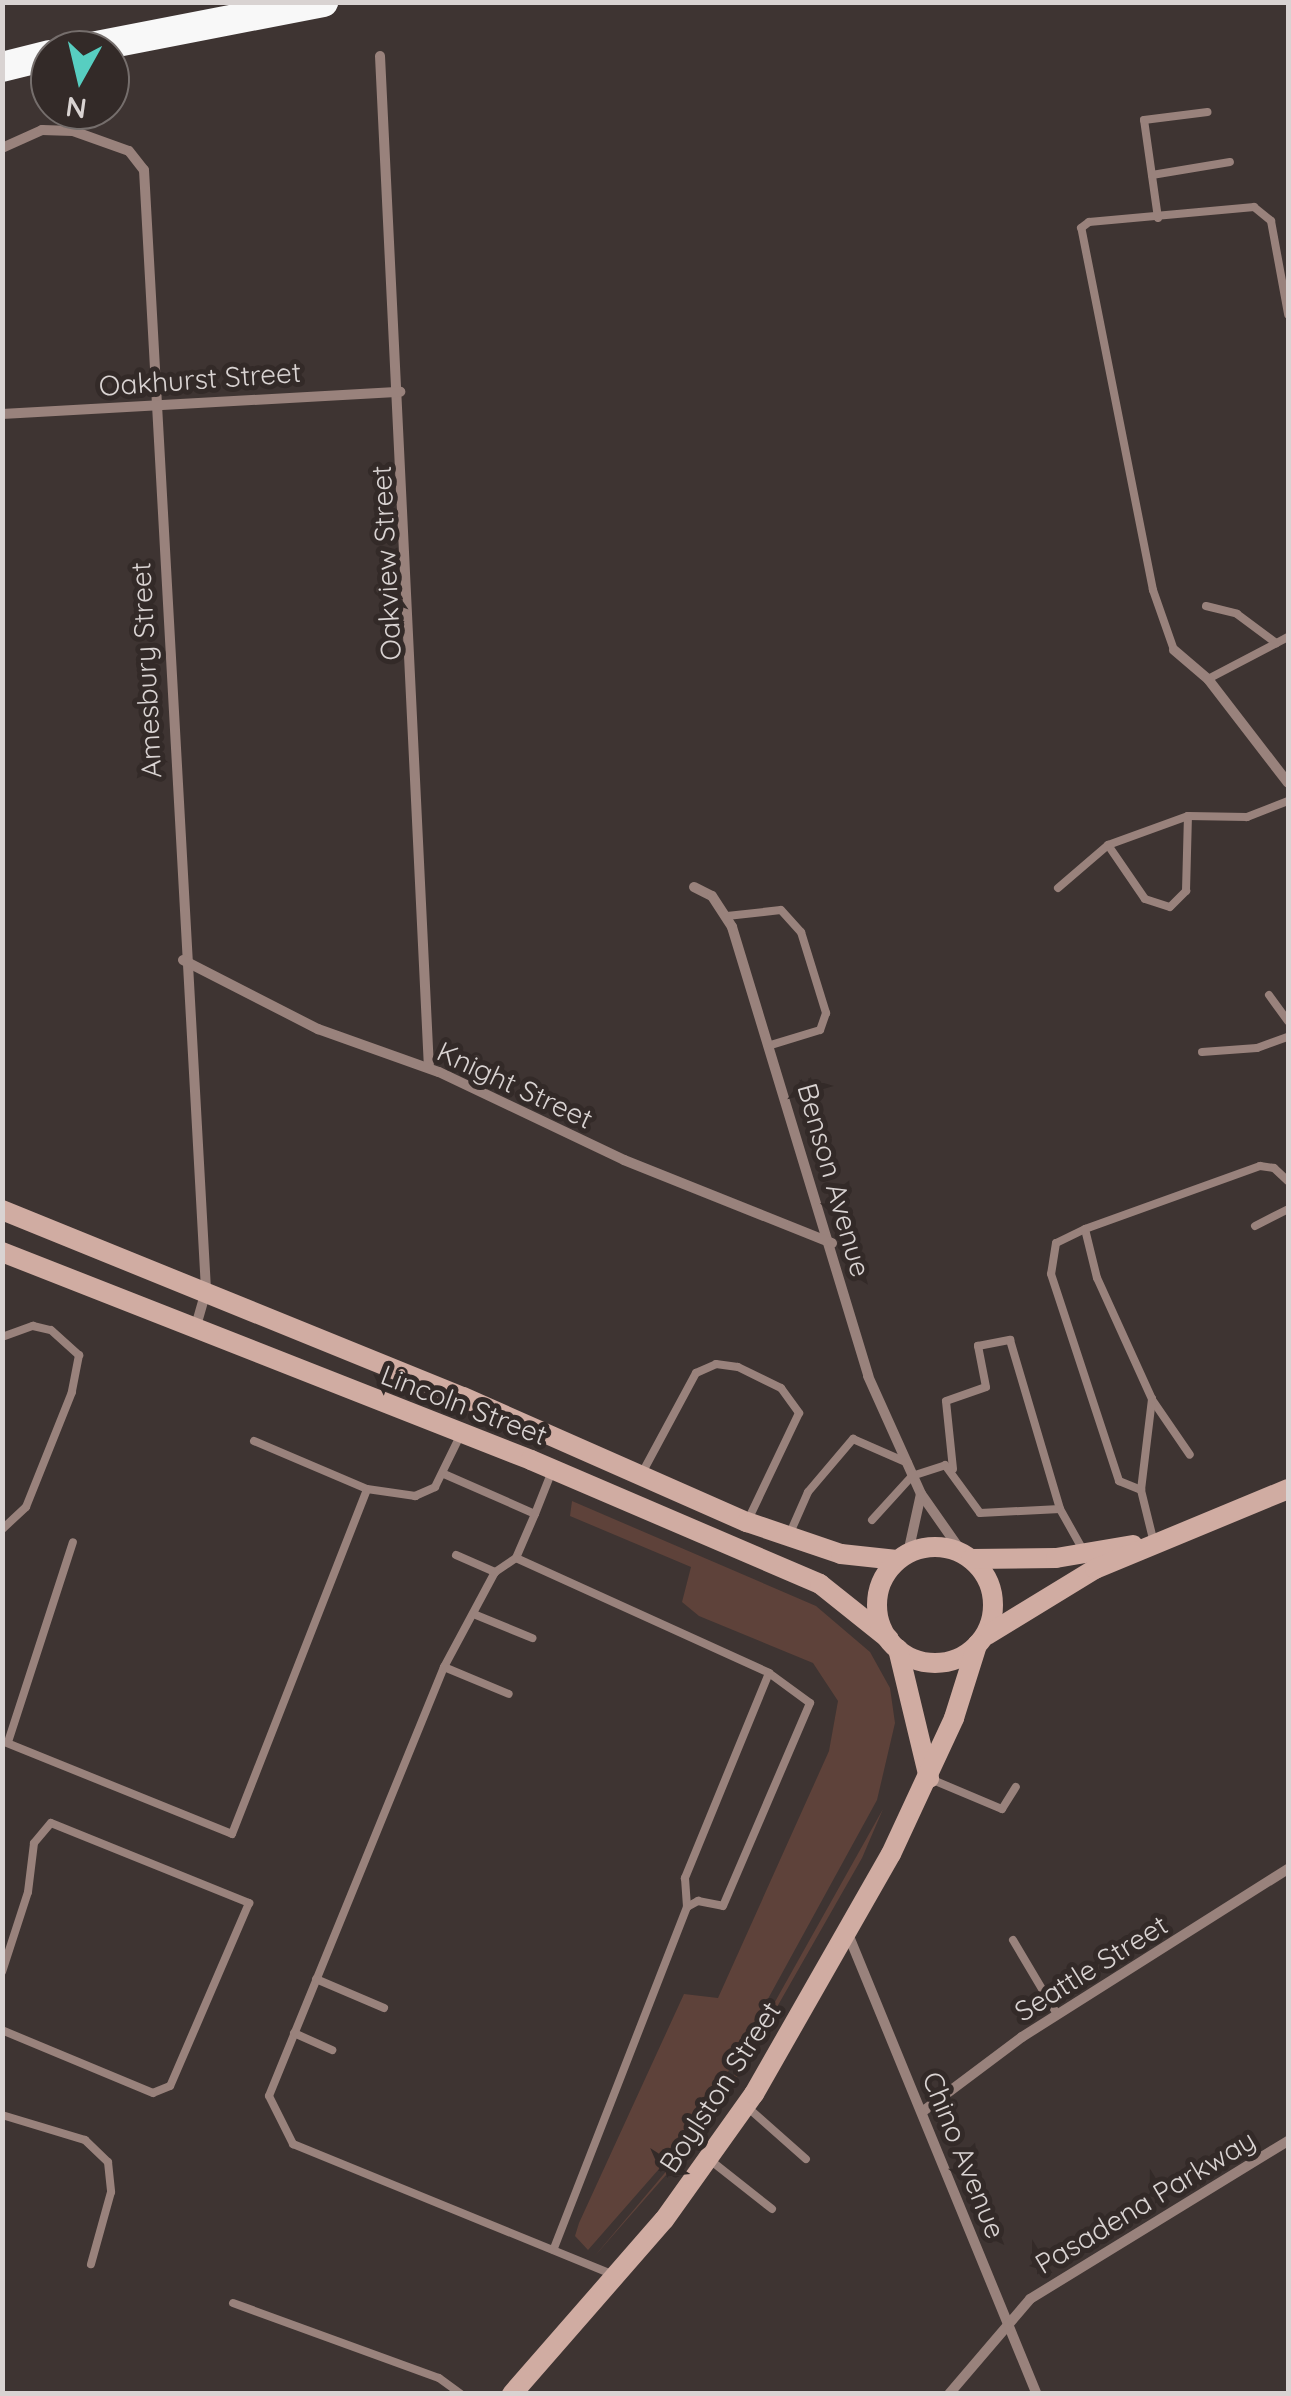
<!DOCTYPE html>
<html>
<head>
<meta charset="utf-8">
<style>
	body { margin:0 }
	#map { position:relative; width:1291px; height:2396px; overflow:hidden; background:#3e3432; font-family:Quicksand,sans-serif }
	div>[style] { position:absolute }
	.green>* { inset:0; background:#5e423a }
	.service>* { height:8px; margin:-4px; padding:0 4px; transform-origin:4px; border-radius:4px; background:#99827c }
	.minor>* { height:10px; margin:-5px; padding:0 5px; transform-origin:5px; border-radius:5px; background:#99827c }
	.secondary>* { height:20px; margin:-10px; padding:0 10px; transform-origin:10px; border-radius:10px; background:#d0aca2 }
	.secondary>.ring { margin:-10px; padding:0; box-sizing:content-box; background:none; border:20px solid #d0aca2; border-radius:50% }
	.motorway>* { height:30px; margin:-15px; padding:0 15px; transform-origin:15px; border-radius:15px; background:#f8f8f8 }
	span { translate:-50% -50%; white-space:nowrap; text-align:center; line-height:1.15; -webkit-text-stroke:10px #332a28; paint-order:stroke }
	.street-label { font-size:28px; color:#d9d3d2 }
	.frame { position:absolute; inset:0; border:5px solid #d9d3d2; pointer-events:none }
	.north { position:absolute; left:30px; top:30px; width:100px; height:100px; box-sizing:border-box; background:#332a28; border:2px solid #756e6c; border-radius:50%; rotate:188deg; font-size:28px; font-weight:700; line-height:40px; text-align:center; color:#d9d3d2 }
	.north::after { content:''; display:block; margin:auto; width:35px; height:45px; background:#57cec1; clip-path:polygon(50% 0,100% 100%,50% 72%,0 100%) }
</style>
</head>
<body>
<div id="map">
	<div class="green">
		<div style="clip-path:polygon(572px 1501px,816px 1606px,870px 1652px,890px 1688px,895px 1723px,877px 1800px,701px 2121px,588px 2250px,575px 2236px,579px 2223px,684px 1994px,718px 1998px,829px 1751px,838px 1701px,813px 1663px,699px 1616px,682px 1602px,691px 1567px,570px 1516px)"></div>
		<div style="clip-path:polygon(883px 1809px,862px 1858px,709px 2126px,593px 2258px,707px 2123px)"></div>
	</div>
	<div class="service">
		<div style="left:1152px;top:175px;width:79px;rotate:-9.5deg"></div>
		<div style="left:1158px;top:218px;width:99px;rotate:-98.1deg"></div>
		<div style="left:1144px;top:120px;width:64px;rotate:-7.2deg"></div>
		<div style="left:1206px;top:606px;width:32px;rotate:14deg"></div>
		<div style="left:1237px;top:614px;width:49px;rotate:36.6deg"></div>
		<div style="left:1174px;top:650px;width:64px;rotate:-109.3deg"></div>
		<div style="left:1153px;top:590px;width:369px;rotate:-101.2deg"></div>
		<div style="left:1081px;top:228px;width:10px;rotate:-37deg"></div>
		<div style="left:1089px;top:222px;width:166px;rotate:-5.2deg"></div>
		<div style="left:1254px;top:207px;width:22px;rotate:39deg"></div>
		<div style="left:1271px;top:221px;width:95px;rotate:79.6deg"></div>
		<div style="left:1208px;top:679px;width:90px;rotate:-27.7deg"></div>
		<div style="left:1108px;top:845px;width:65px;rotate:55.6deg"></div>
		<div style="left:1145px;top:899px;width:26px;rotate:18deg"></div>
		<div style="left:1170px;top:907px;width:23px;rotate:-45deg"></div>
		<div style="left:1186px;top:891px;width:75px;rotate:-88.5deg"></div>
		<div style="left:1188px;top:816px;width:59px;rotate:1deg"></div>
		<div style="left:1247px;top:817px;width:44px;rotate:-21.3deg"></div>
		<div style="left:1058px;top:888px;width:66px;rotate:-40.7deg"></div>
		<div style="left:1108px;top:845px;width:85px;rotate:-19.9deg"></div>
		<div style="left:727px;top:916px;width:54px;rotate:-6.3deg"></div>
		<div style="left:781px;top:910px;width:30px;rotate:48deg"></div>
		<div style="left:801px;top:932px;width:85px;rotate:72.8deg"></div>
		<div style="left:826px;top:1013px;width:18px;rotate:109deg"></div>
		<div style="left:820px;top:1030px;width:51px;rotate:163deg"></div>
		<div style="left:1269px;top:995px;width:32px;rotate:54deg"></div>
		<div style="left:1202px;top:1052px;width:55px;rotate:-4.2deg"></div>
		<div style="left:1257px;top:1048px;width:33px;rotate:-20deg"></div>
		<div style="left:1255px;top:1226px;width:37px;rotate:-27deg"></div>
		<div style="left:1085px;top:1229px;width:32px;rotate:154deg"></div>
		<div style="left:1056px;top:1243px;width:31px;rotate:99deg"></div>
		<div style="left:1051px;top:1274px;width:218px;rotate:71.8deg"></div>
		<div style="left:1119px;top:1481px;width:24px;rotate:22deg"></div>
		<div style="left:2px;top:1337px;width:33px;rotate:-20deg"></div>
		<div style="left:33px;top:1326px;width:18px;rotate:13deg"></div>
		<div style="left:51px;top:1330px;width:38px;rotate:42deg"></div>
		<div style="left:79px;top:1355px;width:38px;rotate:101deg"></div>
		<div style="left:72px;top:1392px;width:124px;rotate:111.8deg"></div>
		<div style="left:26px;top:1507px;width:33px;rotate:137deg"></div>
		<div style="left:1153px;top:1401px;width:65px;rotate:55.6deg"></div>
		<div style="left:254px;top:1441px;width:123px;rotate:23deg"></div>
		<div style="left:953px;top:1469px;width:68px;rotate:-95.9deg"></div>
		<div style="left:946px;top:1401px;width:42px;rotate:-19.3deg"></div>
		<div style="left:986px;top:1387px;width:42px;rotate:-101deg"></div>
		<div style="left:978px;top:1346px;width:33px;rotate:-11deg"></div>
		<div style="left:1010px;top:1340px;width:176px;rotate:73.5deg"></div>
		<div style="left:444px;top:1474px;width:99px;rotate:23.7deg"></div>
		<div style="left:535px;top:1514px;width:46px;rotate:-68.4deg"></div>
		<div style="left:641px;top:1475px;width:116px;rotate:-61.7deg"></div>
		<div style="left:696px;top:1373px;width:22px;rotate:-24deg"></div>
		<div style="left:716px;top:1364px;width:22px;rotate:8deg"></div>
		<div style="left:738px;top:1367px;width:48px;rotate:26deg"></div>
		<div style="left:781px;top:1388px;width:31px;rotate:54deg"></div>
		<div style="left:799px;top:1413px;width:116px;rotate:115.5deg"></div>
		<div style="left:535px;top:1514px;width:48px;rotate:113.4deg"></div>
		<div style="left:516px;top:1558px;width:25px;rotate:146deg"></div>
		<div style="left:495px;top:1572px;width:108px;rotate:118.2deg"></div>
		<div style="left:444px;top:1667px;width:463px;rotate:112.2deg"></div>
		<div style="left:269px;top:2096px;width:54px;rotate:63.4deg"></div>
		<div style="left:293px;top:2144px;width:344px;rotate:22.2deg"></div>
		<div style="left:872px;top:1520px;width:59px;rotate:-47.7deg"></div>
		<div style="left:912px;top:1476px;width:35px;rotate:-18deg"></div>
		<div style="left:945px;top:1465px;width:59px;rotate:53.9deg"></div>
		<div style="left:980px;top:1513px;width:80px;rotate:-2.9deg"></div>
		<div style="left:1060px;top:1509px;width:47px;rotate:60.7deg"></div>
		<div style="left:790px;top:1533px;width:45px;rotate:-66.3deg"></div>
		<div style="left:808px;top:1492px;width:70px;rotate:-49.7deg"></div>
		<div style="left:853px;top:1439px;width:60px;rotate:23.6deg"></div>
		<div style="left:1154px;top:1543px;width:55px;rotate:-103.8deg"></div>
		<div style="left:1141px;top:1490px;width:92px;rotate:-83.1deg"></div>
		<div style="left:1152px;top:1399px;width:133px;rotate:-114.4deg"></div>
		<div style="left:1097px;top:1278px;width:50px;rotate:-103.8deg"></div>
		<div style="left:1085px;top:1229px;width:186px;rotate:-19.8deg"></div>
		<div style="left:1260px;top:1166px;width:14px;rotate:8deg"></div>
		<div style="left:1274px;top:1168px;width:19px;rotate:43deg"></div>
		<div style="left:456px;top:1555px;width:43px;rotate:23.6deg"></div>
		<div style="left:516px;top:1558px;width:278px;rotate:24.4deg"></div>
		<div style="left:769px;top:1673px;width:222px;rotate:112.3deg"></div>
		<div style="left:685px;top:1878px;width:29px;rotate:86deg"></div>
		<div style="left:687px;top:1907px;width:368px;rotate:111.3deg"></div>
		<div style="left:476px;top:1615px;width:61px;rotate:22.3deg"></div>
		<div style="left:444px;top:1667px;width:70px;rotate:22.6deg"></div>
		<div style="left:2px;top:1741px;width:248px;rotate:22deg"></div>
		<div style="left:232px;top:1834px;width:370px;rotate:-68.6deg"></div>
		<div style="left:367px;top:1489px;width:49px;rotate:8.3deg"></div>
		<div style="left:415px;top:1496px;width:22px;rotate:-24deg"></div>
		<div style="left:435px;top:1487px;width:57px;rotate:-63.9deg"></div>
		<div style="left:8px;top:1742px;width:210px;rotate:-72deg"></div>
		<div style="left:933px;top:1780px;width:75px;rotate:22.8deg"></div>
		<div style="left:1002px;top:1809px;width:26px;rotate:-58deg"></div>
		<div style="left:687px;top:1907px;width:13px;rotate:-29deg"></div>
		<div style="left:698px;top:1901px;width:25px;rotate:11deg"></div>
		<div style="left:723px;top:1906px;width:221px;rotate:-66.8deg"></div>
		<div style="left:810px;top:1703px;width:51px;rotate:-143.8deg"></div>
		<div style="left:1013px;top:1940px;width:86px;rotate:59.3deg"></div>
		<div style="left:2px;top:1972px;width:84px;rotate:-72deg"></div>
		<div style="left:28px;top:1892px;width:49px;rotate:-83deg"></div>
		<div style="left:34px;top:1843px;width:26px;rotate:-50deg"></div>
		<div style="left:51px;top:1823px;width:214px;rotate:22deg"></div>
		<div style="left:249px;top:1903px;width:199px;rotate:113.3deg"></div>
		<div style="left:170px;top:2086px;width:18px;rotate:158deg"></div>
		<div style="left:153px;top:2093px;width:164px;rotate:-157.4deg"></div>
		<div style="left:316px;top:1979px;width:74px;rotate:23.1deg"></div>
		<div style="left:294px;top:2033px;width:42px;rotate:24.1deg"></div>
		<div style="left:746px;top:2106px;width:80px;rotate:41.5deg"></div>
		<div style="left:2px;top:2115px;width:87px;rotate:16.8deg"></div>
		<div style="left:85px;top:2140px;width:32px;rotate:44deg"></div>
		<div style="left:108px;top:2162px;width:30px;rotate:84deg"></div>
		<div style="left:111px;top:2192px;width:75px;rotate:105.5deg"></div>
		<div style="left:710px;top:2160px;width:79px;rotate:38.3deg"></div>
		<div style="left:233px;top:2303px;width:219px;rotate:20deg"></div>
		<div style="left:439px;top:2378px;width:27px;rotate:36deg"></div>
	</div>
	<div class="minor">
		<div style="left:380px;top:56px;width:1013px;rotate:87.23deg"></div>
		<div style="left:2px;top:148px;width:44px;rotate:-24.2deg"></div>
		<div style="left:42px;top:130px;width:31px;rotate:2deg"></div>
		<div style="left:73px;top:131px;width:59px;rotate:19.7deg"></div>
		<div style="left:129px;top:151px;width:24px;rotate:52deg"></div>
		<div style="left:144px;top:170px;width:1123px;rotate:86.83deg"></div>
		<div style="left:206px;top:1291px;width:36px;rotate:106deg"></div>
		<div style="left:2px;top:414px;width:399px;rotate:-3.2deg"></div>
		<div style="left:1174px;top:650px;width:45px;rotate:40.5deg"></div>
		<div style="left:1208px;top:679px;width:131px;rotate:52.4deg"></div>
		<div style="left:694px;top:887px;width:20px;rotate:27deg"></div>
		<div style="left:712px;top:896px;width:37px;rotate:57deg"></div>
		<div style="left:732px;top:927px;width:469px;rotate:73.1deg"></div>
		<div style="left:868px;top:1376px;width:129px;rotate:65.8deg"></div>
		<div style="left:183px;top:960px;width:152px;rotate:27.1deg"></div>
		<div style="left:318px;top:1029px;width:128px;rotate:19.6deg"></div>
		<div style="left:439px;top:1072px;width:205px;rotate:25.4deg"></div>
		<div style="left:624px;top:1160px;width:224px;rotate:21.8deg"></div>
		<div style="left:908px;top:1553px;width:60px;rotate:-77.6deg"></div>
		<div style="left:921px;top:1494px;width:70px;rotate:54.9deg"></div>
		<div style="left:848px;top:1934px;width:497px;rotate:67.7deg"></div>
		<div style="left:922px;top:2112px;width:125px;rotate:-36.9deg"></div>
		<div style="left:1022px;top:2037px;width:315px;rotate:-32.3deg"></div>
		<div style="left:949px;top:2394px;width:125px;rotate:-49.5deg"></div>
		<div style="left:1030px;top:2299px;width:303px;rotate:-31.5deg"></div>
	</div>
	<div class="secondary">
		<div style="left:2px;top:1210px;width:497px;rotate:22.1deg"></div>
		<div style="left:463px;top:1397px;width:310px;rotate:23.8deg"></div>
		<div style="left:747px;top:1522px;width:99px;rotate:18.8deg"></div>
		<div style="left:841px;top:1554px;width:56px;rotate:6.1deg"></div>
		<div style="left:2px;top:1252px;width:568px;rotate:21.46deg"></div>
		<div style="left:531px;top:1460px;width:314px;rotate:23.2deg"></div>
		<div style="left:820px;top:1584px;width:88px;rotate:38.6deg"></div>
		<div class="ring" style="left:877px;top:1547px;width:96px;height:96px"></div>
		<div style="left:971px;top:1559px;width:85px;rotate:-0.7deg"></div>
		<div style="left:1056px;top:1558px;width:78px;rotate:-9.6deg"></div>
		<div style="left:987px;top:1635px;width:127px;rotate:-31.4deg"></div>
		<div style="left:1095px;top:1569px;width:209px;rotate:-22.5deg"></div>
		<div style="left:898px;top:1649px;width:133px;rotate:76.5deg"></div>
		<div style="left:512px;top:2394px;width:231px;rotate:-48.9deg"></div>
		<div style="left:664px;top:2220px;width:155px;rotate:-54.5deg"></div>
		<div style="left:754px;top:2094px;width:276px;rotate:-60.3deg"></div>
		<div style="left:891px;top:1854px;width:150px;rotate:-65.1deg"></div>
		<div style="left:954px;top:1718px;width:77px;rotate:-72.5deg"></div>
	</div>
	<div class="motorway">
		<div style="left:76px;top:50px;width:252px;rotate:-11deg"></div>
		<div style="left:2px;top:67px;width:49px;rotate:-14deg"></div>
	</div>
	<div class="street-label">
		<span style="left:200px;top:379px;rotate:-4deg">Oakhurst Street</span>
		<span style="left:386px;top:563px;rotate:-93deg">Oakview Street</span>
		<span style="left:146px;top:670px;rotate:-93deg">Amesbury Street</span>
		<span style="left:515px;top:1085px;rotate:25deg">Knight Street</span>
		<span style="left:834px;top:1180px;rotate:74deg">Benson Avenue</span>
		<span style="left:464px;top:1405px;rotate:21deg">Lincoln Street</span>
		<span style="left:1091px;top:1968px;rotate:-32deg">Seattle Street</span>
		<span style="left:720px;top:2087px;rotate:-57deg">Boylston Street</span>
		<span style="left:964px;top:2155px;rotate:68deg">Chino Avenue</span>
		<span style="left:1145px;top:2202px;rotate:-31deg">Pasadena Parkway</span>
	</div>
	<div class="frame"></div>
	<div class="north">N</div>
</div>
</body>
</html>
